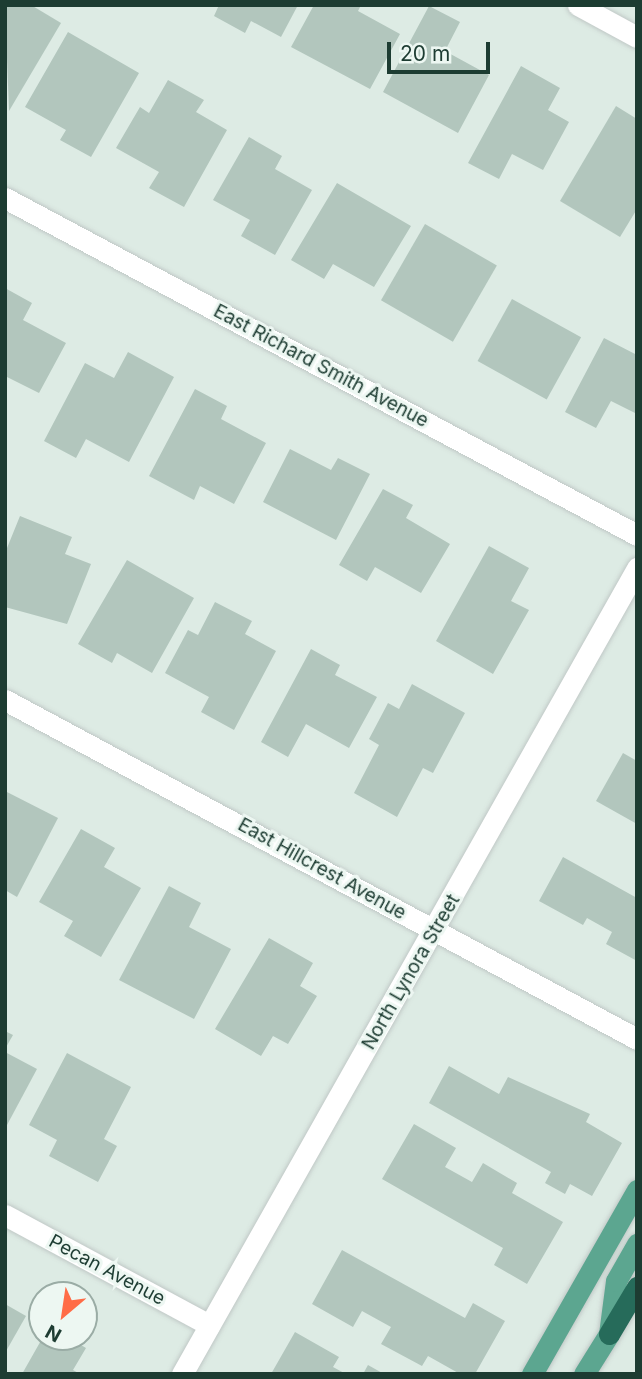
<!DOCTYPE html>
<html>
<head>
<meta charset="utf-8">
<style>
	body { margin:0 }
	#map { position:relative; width:642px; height:1379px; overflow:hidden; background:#ddebe4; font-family:Inter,sans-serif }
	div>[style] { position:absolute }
	.building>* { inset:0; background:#b2c6bd; transform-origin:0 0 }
	.roads { filter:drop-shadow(0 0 2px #c0c8c6) drop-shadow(0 0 2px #c0c8c6) }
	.minor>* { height:21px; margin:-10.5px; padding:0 10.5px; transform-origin:10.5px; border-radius:10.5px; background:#fff }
	.major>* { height:21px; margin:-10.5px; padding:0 10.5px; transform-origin:10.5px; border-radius:10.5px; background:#5ca690 }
	.highway>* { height:21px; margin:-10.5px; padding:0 10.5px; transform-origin:10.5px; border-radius:10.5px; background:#266b5a }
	span { translate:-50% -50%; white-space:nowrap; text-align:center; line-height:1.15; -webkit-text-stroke:6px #edf7f2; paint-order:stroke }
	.street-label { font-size:19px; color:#1d3c32 }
	.frame { position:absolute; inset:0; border:7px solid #1d3c32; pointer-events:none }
	.north { position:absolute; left:28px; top:1281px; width:70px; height:70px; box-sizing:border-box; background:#edf7f2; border:2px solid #9aaca5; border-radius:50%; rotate:209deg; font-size:19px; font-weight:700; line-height:28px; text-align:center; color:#1d3c32 }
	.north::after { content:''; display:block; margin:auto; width:24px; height:32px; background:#ff6c47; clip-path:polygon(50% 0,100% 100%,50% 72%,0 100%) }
	.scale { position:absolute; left:387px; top:42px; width:103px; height:32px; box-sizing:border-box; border:4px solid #1d3c32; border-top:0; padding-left:9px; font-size:21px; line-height:24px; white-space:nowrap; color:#1d3c32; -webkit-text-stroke:5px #edf7f2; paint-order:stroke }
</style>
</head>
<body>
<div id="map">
	<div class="building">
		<div style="clip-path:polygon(5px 5px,31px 5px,61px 23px,9px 111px)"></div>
		<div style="clip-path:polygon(219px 5px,298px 5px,281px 37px,251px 21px,245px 33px,214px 16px)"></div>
		<div style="clip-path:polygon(314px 5px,361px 5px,358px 11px,400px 34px,370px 89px,291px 47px)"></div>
		<div style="clip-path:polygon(429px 6px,460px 22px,445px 51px,489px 75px,458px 133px,383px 92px)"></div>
		<div style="clip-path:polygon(68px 32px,139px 73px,91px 157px,60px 140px,66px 130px,25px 107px)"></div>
		<div style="clip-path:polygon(521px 66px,560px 88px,548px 110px,569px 122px,543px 170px,512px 154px,499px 179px,468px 163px)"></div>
		<div style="clip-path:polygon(168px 80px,204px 100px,196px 112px,227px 130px,184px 207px,149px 188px,159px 172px,116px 148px,140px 107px,149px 113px)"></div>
		<div style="clip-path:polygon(616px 106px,637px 119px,637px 209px,620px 237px,560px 201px)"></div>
		<div style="clip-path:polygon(249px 137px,282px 156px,275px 169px,312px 190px,275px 255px,241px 236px,250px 220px,213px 200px)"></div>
		<div style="clip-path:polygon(337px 183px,411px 226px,374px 287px,333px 264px,324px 279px,291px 260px)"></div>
		<div style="left:425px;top:224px;width:83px;height:88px;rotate:30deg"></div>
		<div style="clip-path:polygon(5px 288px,32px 303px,23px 320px,66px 343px,39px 393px,5px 376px)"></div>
		<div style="left:512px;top:299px;width:79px;height:71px;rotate:29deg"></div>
		<div style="clip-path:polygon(604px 338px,637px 355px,637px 414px,611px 401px,596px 428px,565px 412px)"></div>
		<div style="clip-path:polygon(128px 352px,174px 377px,129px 462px,86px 439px,76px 458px,44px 441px,85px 363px,114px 378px)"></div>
		<div style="clip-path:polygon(195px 389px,227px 406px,221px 419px,266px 443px,234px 504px,200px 486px,194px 500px,149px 476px)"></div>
		<div style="clip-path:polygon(290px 449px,331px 470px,338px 458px,370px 474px,336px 540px,263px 502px)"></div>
		<div style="clip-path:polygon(383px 489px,413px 505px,406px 518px,450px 544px,421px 593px,375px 567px,367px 581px,339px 565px)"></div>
		<div style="clip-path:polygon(20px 516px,72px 537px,65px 554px,91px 564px,67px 624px,5px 607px,5px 553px)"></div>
		<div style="clip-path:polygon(489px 546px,529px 568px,511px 601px,529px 610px,493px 674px,436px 641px)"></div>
		<div style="clip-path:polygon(127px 560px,194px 598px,152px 673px,117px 653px,112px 663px,78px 644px)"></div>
		<div style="clip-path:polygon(215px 602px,252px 621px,245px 634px,276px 651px,234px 730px,201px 712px,209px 697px,165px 673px,188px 630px,198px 635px)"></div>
		<div style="clip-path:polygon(311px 649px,340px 665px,335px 675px,377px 697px,349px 748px,306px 724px,288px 757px,261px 742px)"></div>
		<div style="clip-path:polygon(412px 684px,465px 713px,433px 773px,423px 768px,397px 817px,354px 793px,379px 745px,369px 739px,388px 703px,399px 709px)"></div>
		<div style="clip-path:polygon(623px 753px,637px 761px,637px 824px,596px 801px)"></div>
		<div style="clip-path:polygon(5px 791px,58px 818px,17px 897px,5px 890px)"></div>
		<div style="clip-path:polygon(81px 829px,115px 848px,104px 867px,141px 888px,101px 957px,64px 936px,73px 921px,39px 902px)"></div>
		<div style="clip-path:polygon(563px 857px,637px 898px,637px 961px,606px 944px,612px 932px,587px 918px,583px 925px,539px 901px)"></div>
		<div style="clip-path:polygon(169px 886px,201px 903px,189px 927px,231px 949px,194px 1019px,119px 980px)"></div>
		<div style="clip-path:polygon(269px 938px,313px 963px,300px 986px,317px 996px,288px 1044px,273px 1036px,261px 1056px,215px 1029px)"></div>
		<div style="clip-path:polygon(5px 1031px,13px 1035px,5px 1049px)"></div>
		<div style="clip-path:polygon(5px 1052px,37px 1069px,7px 1125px,5px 1124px)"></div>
		<div style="clip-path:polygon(67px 1053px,131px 1087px,104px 1139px,117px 1146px,98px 1182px,49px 1156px,57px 1140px,29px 1125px)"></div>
		<div style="clip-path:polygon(449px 1066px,499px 1094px,508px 1077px,590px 1114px,586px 1122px,622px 1143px,592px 1196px,570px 1184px,565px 1194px,545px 1183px,551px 1172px,429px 1103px)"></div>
		<div style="clip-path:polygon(414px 1124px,456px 1148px,445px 1167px,472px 1182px,483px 1163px,517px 1183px,512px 1193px,563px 1222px,527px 1284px,494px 1265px,503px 1248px,382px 1179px)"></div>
		<div style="clip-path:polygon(342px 1250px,465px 1318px,473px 1303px,505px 1321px,475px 1374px,460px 1374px,428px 1356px,422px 1366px,381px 1344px,391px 1327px,362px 1311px,353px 1327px,312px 1304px)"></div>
		<div style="clip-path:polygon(5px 1304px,26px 1316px,5px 1353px)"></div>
		<div style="clip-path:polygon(295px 1332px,339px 1357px,333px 1367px,346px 1374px,271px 1374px)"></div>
		<div style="clip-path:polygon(43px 1337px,67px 1337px,86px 1348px,73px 1370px,80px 1374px,22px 1374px)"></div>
		<div style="clip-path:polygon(368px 1365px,384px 1374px,363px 1374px)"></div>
	</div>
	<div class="roads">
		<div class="minor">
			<div style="left:578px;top:5px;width:67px;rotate:28.5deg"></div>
			<div style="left:5px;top:198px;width:716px;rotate:28.07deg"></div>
			<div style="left:5px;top:700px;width:717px;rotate:28.21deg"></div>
			<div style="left:5px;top:1215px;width:232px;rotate:28.3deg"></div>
			<div style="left:182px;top:1374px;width:926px;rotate:-60.55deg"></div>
		</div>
		<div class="major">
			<div style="left:532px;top:1374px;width:212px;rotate:-60.3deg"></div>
			<div style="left:584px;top:1374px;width:47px;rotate:-58deg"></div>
			<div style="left:609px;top:1334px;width:53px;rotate:-82.5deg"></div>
			<div style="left:616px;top:1281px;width:43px;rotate:-60.4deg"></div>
		</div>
		<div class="highway">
			<div style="left:609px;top:1334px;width:55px;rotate:-59.2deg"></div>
		</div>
	</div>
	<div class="street-label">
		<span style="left:321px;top:366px;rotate:28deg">East Richard Smith Avenue</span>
		<span style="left:322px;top:869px;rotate:29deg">East Hillcrest Avenue</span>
		<span style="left:411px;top:972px;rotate:-60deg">North Lynora Street</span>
		<span style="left:107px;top:1270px;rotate:28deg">Pecan Avenue</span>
	</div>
	<div class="frame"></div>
	<div class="north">N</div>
	<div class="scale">20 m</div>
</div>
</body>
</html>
